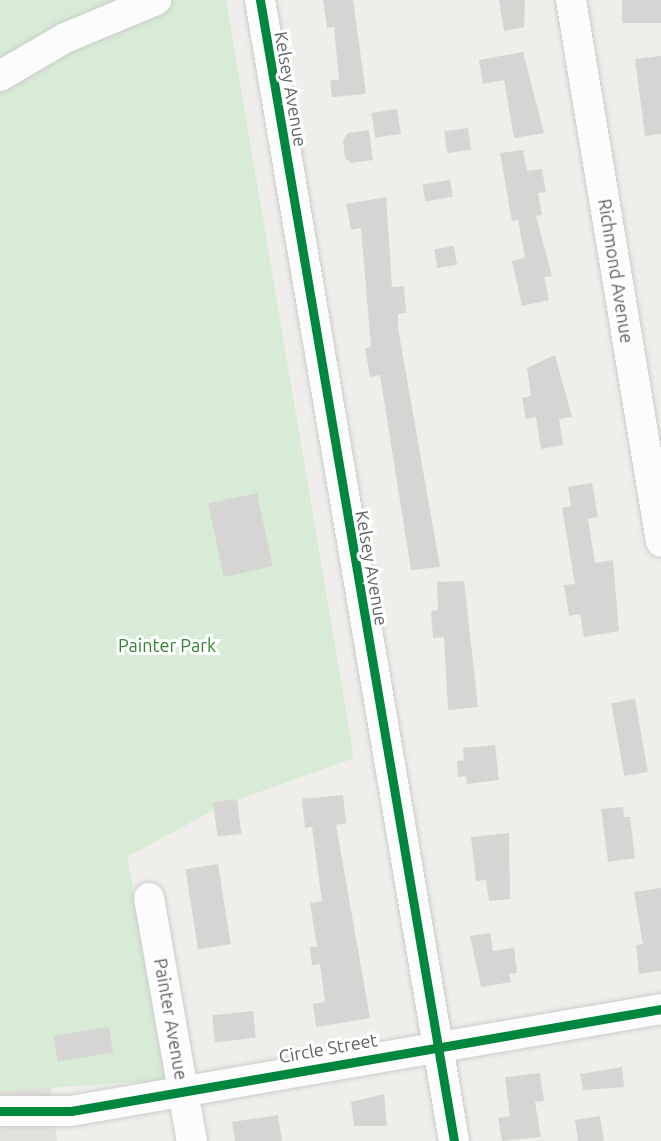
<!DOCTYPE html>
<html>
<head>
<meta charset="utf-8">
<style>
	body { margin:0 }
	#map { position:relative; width:661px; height:1141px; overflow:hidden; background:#efeeea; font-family:Ubuntu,sans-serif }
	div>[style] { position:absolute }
	.education>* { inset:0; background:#e2e0da }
	.green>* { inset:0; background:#d8ebd6 }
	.building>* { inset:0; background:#d6d5d3; transform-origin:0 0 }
	.roads { filter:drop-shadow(0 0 2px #cbcccc) drop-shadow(0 0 2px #cbcccc) }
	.minor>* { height:30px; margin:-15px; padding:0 15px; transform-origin:15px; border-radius:15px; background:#fdfcfc }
	.cycleway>* { height:9px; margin:-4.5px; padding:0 4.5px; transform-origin:4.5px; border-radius:4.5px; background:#00873e }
	span { translate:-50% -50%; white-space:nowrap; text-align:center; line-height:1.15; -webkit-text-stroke:6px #fff; paint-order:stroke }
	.street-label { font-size:18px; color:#5f6368 }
	.park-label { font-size:18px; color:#348238 }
</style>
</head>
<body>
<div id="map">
	<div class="education">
		<div style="clip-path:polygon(42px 1017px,57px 1141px,0 1141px,0 1025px)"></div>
	</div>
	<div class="green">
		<div style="clip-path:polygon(0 0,226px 0,354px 758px,221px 806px,127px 857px,169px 1080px,0 1091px)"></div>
	</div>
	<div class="building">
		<div style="clip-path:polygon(323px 0,353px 0,366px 94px,332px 97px,330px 80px,339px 80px,334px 27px,327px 28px)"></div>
		<div style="clip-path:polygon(499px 0,525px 0,524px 27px,504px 31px)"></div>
		<div style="left:622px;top:0;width:39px;height:23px"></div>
		<div style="clip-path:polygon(523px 52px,544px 133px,514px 138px,504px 80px,483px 84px,479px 60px)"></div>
		<div style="clip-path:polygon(661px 56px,661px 134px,645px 136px,635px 59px)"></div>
		<div style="left:397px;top:109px;width:25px;height:26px;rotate:81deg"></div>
		<div style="left:468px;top:128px;width:22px;height:24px;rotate:82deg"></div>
		<div style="clip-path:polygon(369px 130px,373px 160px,351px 163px,345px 158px,343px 140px,348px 133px)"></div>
		<div style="clip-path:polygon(523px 150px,527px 171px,542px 169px,546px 192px,538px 193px,542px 215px,536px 216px,552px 276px,544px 277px,549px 300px,522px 306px,512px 261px,525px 258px,518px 220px,512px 221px,500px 153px)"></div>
		<div style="left:450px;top:180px;width:17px;height:28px;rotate:80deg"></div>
		<div style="clip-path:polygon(386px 197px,392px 287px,404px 286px,406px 313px,398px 314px,398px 328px,440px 567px,411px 570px,380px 375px,370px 377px,365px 348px,371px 347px,361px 228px,351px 230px,346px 204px)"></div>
		<div style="left:454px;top:246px;width:19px;height:20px;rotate:81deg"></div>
		<div style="clip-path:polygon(555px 355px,572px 417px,559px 419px,563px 445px,541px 449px,536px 417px,526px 419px,522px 398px,531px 396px,527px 368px)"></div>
		<div style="clip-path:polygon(592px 483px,598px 517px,588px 519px,595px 563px,613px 560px,619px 631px,584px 637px,580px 614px,569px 616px,564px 585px,575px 584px,562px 508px,571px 506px,568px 487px)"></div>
		<div style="left:257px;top:493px;width:75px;height:50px;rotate:78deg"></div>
		<div style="clip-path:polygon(464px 581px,478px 707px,448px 710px,444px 637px,433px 638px,431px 611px,438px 610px,437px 582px)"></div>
		<div style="left:635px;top:699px;width:74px;height:24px;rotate:80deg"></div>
		<div style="clip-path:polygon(495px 745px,499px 780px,467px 784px,466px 776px,458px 777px,457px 761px,464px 760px,463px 748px)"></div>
		<div style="clip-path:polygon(343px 795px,346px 823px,336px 825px,370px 1018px,316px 1027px,313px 1004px,325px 1002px,320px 964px,312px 965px,310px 947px,317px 947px,310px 903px,322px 901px,312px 827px,305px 828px,302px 799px)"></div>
		<div style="left:237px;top:799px;width:35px;height:24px;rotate:83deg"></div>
		<div style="clip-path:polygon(623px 807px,624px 817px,630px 817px,635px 858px,608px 862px,601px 809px)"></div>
		<div style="clip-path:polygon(509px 833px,510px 899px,489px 901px,486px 880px,476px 881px,471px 837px)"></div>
		<div style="left:218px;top:864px;width:81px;height:33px;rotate:81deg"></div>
		<div style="clip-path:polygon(661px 888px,661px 971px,639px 974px,636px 945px,643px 944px,634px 892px)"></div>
		<div style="clip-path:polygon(490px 933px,493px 951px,514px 948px,517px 973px,509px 974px,511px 982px,481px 987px,470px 936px)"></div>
		<div style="left:253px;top:1011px;width:27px;height:41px;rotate:84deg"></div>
		<div style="left:109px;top:1027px;width:26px;height:56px;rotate:81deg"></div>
		<div style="clip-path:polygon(622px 1067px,624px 1087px,583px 1090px,580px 1074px)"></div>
		<div style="clip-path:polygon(540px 1073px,544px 1101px,535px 1102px,541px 1137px,502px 1141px,498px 1118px,510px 1116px,505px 1077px)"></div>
		<div style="clip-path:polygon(384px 1094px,387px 1126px,354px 1126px,351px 1102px)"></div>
		<div style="clip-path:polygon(278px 1115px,282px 1141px,235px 1141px,232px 1122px)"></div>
		<div style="clip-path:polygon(600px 1116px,604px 1141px,578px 1141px,575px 1120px)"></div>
	</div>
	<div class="roads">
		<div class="minor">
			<div style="left:260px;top:0;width:1157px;rotate:80.35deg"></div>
			<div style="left:571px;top:0;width:549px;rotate:80.57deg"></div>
			<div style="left:0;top:76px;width:75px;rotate:-30.3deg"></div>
			<div style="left:65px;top:38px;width:99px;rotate:-22.7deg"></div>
			<div style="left:149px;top:898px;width:247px;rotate:80deg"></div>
			<div style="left:0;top:1111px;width:71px"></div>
			<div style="left:71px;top:1111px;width:599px;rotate:-9.81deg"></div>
		</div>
	</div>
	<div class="cycleway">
		<div style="left:260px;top:0;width:1157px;rotate:80.35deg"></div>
		<div style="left:0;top:1111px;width:71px"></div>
		<div style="left:71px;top:1111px;width:599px;rotate:-9.81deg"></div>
	</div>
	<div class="street-label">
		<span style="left:291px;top:89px;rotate:80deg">Kelsey Avenue</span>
		<span style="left:616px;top:271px;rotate:81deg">Richmond Avenue</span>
		<span style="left:372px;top:568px;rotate:80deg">Kelsey Avenue</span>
		<span style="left:171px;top:1019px;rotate:80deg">Painter Avenue</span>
		<span style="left:328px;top:1048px;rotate:-10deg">Circle Street</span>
	</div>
	<div class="park-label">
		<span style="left:167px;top:645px">Painter Park</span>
	</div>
</div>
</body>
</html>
